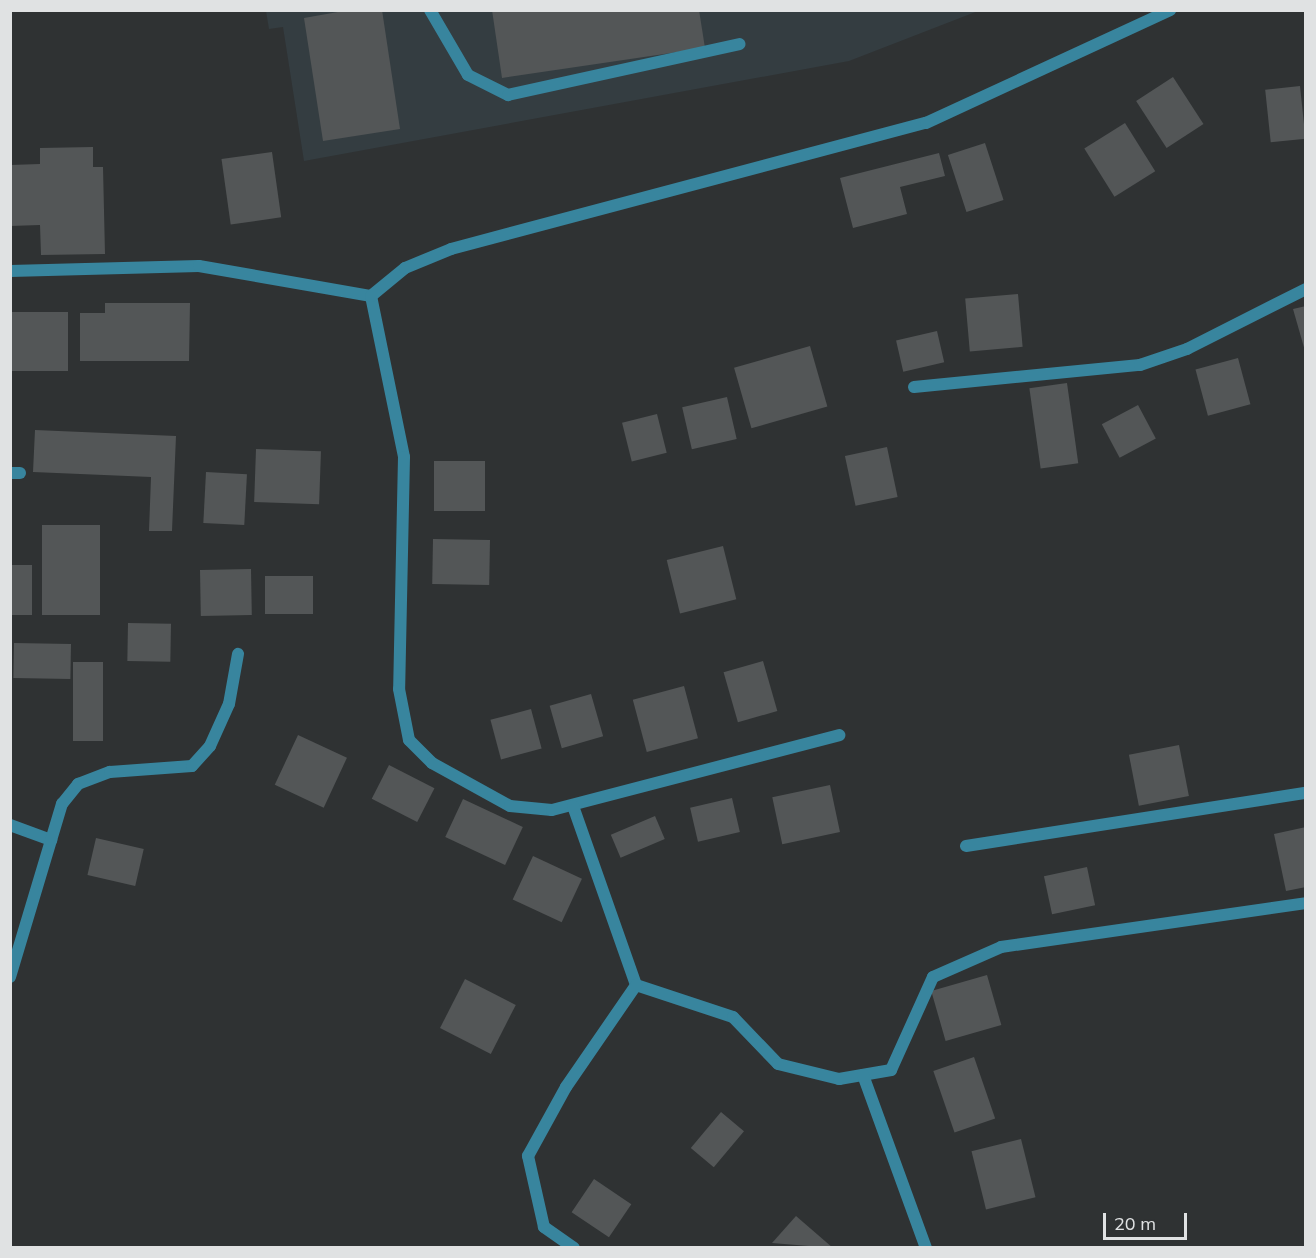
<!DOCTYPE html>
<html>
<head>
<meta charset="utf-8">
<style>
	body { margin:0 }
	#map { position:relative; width:1316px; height:1258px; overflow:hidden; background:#2f3233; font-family:Mulish,sans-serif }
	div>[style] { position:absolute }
	.built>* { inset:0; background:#343d41 }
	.building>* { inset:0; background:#535657; transform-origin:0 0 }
	.service>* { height:12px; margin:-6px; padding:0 6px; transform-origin:6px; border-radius:6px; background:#38859e }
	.minor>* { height:12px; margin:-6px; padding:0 6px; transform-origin:6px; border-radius:6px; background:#38859e }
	span { translate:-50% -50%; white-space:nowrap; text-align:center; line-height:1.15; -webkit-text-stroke:6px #2f3233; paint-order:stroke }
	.frame { position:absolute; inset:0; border:12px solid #e0e2e3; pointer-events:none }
	.scale { position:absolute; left:1103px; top:1213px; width:84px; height:27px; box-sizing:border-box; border:3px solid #e0e2e3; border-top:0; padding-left:8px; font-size:18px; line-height:21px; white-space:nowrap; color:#e0e2e3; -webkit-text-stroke:4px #2f3233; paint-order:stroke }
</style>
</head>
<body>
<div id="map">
	<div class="built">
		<div style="clip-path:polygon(266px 11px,978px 11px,849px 61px,304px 161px,283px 27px,269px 29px)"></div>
	</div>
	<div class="building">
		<div style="clip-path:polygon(349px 10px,382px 10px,400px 129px,323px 141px,304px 18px)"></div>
		<div style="clip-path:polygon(492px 10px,699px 10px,705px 48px,502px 78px)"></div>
		<div style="left:1173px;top:77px;width:56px;height:44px;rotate:57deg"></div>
		<div style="left:1300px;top:86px;width:53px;height:35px;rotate:84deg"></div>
		<div style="left:1125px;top:123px;width:57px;height:48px;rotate:58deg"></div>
		<div style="left:985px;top:143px;width:60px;height:39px;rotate:72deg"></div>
		<div style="clip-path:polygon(93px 147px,93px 167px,103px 167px,105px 254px,41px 255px,40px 225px,10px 226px,10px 165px,40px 164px,40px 148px)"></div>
		<div style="left:272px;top:152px;width:66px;height:51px;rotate:82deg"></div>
		<div style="clip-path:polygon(939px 153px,945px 176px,900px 187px,907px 214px,853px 228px,840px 178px)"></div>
		<div style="left:1018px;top:294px;width:53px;height:53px;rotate:85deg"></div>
		<div style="clip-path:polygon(105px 303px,190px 303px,189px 361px,80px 361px,80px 313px,105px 313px)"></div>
		<div style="clip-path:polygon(1306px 306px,1306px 351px,1305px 351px,1293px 309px)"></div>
		<div style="left:10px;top:312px;width:58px;height:59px"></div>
		<div style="left:937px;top:331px;width:32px;height:42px;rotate:77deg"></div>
		<div style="left:810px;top:346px;width:63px;height:79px;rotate:74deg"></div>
		<div style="left:1238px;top:358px;width:48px;height:44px;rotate:75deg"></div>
		<div style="left:1067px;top:383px;width:81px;height:38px;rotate:82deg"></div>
		<div style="left:727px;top:397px;width:43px;height:46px;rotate:77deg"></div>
		<div style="left:1138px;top:405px;width:38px;height:41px;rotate:62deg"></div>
		<div style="left:657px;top:414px;width:40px;height:36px;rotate:76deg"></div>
		<div style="clip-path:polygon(35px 430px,176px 436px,172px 531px,149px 531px,151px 477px,33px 472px)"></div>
		<div style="left:887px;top:447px;width:51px;height:43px;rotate:78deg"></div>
		<div style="left:256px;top:449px;width:65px;height:53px;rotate:2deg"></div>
		<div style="left:434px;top:461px;width:51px;height:50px"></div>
		<div style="left:206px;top:472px;width:41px;height:51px;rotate:3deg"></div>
		<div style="left:42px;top:525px;width:58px;height:90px"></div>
		<div style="left:433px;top:539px;width:57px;height:45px;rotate:1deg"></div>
		<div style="left:723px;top:546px;width:55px;height:58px;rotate:76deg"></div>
		<div style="left:10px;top:565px;width:22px;height:50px"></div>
		<div style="left:251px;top:569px;width:46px;height:51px;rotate:89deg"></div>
		<div style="left:313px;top:576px;width:38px;height:48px;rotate:90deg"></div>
		<div style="left:128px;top:623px;width:43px;height:38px;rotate:1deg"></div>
		<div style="left:14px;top:643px;width:57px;height:35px;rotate:1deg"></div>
		<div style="left:763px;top:661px;width:52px;height:41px;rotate:74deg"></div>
		<div style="left:73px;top:662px;width:30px;height:79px"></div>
		<div style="left:684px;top:686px;width:54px;height:53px;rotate:75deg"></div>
		<div style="left:591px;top:694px;width:44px;height:43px;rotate:74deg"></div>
		<div style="left:531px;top:709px;width:41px;height:42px;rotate:75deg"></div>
		<div style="left:298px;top:735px;width:54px;height:55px;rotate:25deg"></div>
		<div style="left:1179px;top:745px;width:52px;height:51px;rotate:79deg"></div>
		<div style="left:389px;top:765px;width:51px;height:38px;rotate:27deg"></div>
		<div style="left:830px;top:785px;width:48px;height:59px;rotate:78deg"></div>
		<div style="left:732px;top:798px;width:35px;height:43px;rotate:77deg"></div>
		<div style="left:463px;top:799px;width:66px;height:42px;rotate:25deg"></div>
		<div style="left:655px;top:816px;width:25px;height:48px;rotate:67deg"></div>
		<div style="clip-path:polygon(1306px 827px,1306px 887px,1286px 891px,1274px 834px)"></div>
		<div style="left:96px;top:838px;width:49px;height:38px;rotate:13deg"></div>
		<div style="left:533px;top:856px;width:54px;height:48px;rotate:25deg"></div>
		<div style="left:1087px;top:867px;width:39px;height:44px;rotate:78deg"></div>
		<div style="left:987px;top:975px;width:52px;height:58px;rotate:74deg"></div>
		<div style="left:465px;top:979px;width:57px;height:55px;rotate:27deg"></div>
		<div style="left:974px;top:1057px;width:65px;height:43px;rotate:71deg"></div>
		<div style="left:721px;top:1112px;width:30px;height:47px;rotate:40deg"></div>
		<div style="left:1021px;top:1139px;width:60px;height:51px;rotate:76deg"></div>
		<div style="left:594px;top:1179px;width:45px;height:40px;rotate:34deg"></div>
		<div style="clip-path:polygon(796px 1216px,833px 1248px,772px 1243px)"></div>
	</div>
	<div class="service">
		<div style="left:430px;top:10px;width:75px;rotate:59.7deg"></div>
		<div style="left:468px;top:75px;width:45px;rotate:26.6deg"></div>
		<div style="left:508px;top:95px;width:237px;rotate:-12.4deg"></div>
		<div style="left:10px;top:473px;width:10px"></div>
	</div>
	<div class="minor">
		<div style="left:10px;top:271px;width:189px;rotate:-1.5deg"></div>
		<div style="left:199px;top:266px;width:175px;rotate:9.9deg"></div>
		<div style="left:371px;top:296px;width:164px;rotate:78.4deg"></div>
		<div style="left:404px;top:457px;width:232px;rotate:91.2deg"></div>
		<div style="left:399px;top:689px;width:52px;rotate:78.9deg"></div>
		<div style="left:409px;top:740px;width:33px;rotate:45deg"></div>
		<div style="left:432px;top:763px;width:89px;rotate:28.9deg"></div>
		<div style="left:510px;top:806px;width:42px;rotate:5.4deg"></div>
		<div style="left:552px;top:810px;width:297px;rotate:-14.6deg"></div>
		<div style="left:371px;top:296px;width:44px;rotate:-39.5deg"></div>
		<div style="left:405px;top:268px;width:50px;rotate:-22.4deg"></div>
		<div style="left:451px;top:249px;width:491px;rotate:-14.9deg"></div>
		<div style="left:926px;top:123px;width:269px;rotate:-24.8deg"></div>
		<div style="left:914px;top:387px;width:227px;rotate:-5.6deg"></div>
		<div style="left:1140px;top:365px;width:50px;rotate:-18.8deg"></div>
		<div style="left:1187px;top:349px;width:133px;rotate:-26.8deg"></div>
		<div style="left:573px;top:806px;width:190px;rotate:70.6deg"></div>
		<div style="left:636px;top:985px;width:102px;rotate:18.3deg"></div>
		<div style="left:733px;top:1017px;width:65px;rotate:46.2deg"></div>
		<div style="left:778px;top:1064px;width:63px;rotate:13.8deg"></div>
		<div style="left:839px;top:1079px;width:53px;rotate:-9.8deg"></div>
		<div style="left:891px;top:1070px;width:102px;rotate:-65.7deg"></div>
		<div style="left:933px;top:977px;width:74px;rotate:-23.8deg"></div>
		<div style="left:1001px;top:947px;width:308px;rotate:-8.2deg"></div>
		<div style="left:10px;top:825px;width:44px;rotate:20.1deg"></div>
		<div style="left:966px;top:846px;width:344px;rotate:-8.9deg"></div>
		<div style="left:10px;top:977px;width:181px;rotate:-73.3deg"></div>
		<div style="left:62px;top:804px;width:26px;rotate:-51deg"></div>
		<div style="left:78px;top:784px;width:34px;rotate:-21deg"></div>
		<div style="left:110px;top:772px;width:82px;rotate:-4.2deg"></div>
		<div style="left:192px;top:766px;width:27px;rotate:-48deg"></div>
		<div style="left:210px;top:746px;width:46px;rotate:-65.7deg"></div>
		<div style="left:229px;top:704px;width:51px;rotate:-79.8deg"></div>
		<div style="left:863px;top:1075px;width:184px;rotate:70deg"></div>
		<div style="left:574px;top:1248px;width:37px;rotate:-145deg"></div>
		<div style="left:544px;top:1227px;width:73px;rotate:-102.7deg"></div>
		<div style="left:528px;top:1156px;width:79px;rotate:-61.2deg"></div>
		<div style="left:566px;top:1087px;width:124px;rotate:-55.5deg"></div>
	</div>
	<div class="frame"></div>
	<div class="scale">20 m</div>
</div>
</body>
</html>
